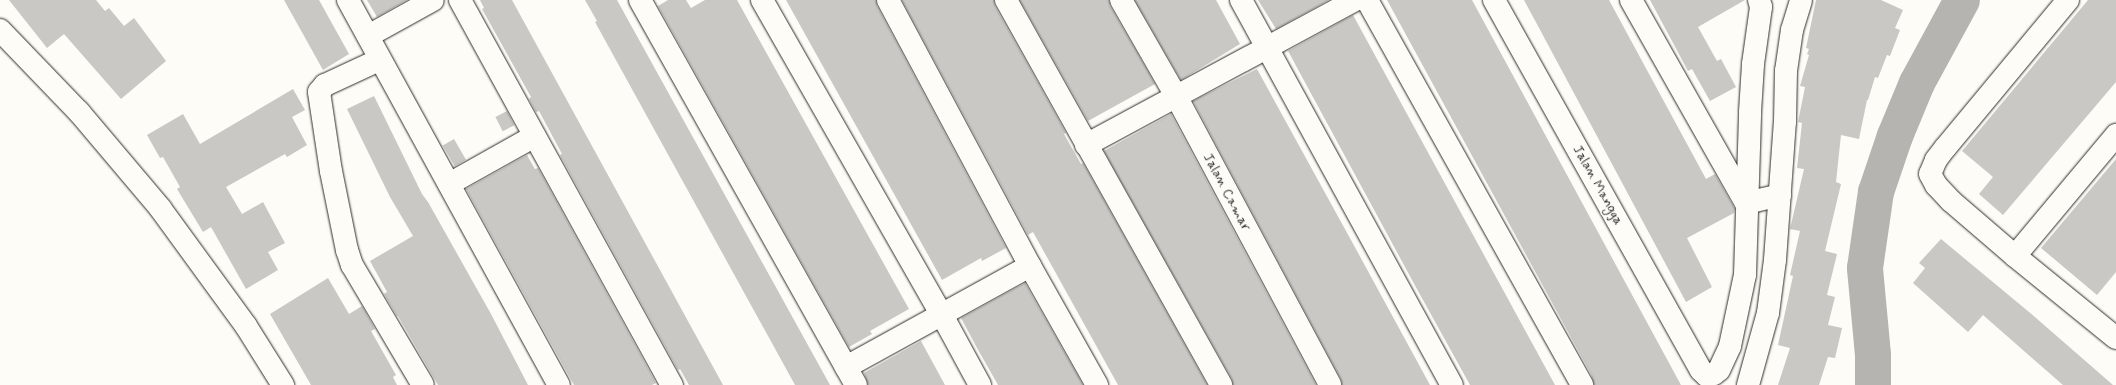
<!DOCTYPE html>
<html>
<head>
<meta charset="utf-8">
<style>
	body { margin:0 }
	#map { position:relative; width:2116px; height:385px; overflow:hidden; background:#fdfcf7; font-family:Mynerve,sans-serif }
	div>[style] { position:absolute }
	.river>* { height:36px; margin:-18px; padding:0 18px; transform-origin:18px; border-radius:18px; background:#b5b4b1 }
	.building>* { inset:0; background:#c9c8c4; transform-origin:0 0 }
	.roads { filter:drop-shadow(0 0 1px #2b2b2b) drop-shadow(0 0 1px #2b2b2b) }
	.minor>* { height:22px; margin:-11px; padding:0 11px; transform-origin:11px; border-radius:11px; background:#fdfcf7 }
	span { translate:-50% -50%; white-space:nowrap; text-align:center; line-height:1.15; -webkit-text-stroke:3px #fdfcf7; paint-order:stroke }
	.street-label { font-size:14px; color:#2b2b2b }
</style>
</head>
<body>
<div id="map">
	<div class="river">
		<div style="left:1873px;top:385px;width:30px;rotate:-90deg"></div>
		<div style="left:1873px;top:355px;width:87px;rotate:-95.3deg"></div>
		<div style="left:1865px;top:268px;width:77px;rotate:-81.8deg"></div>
		<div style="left:1876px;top:192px;width:59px;rotate:-71.3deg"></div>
		<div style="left:1895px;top:136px;width:57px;rotate:-67.5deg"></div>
		<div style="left:1917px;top:83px;width:94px;rotate:-61.5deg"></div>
	</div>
	<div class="building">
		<div style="clip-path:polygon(9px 0,96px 0,105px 11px,109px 8px,124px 26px,134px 18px,166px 61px,121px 99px,64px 34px,47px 48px)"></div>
		<div style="clip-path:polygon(284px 0,319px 0,349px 54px,323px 70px)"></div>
		<div style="clip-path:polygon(367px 0,407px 0,377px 17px)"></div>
		<div style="clip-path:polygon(480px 0,512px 0,723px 385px,689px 385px,680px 369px,678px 370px,560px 155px,562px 154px,539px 111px,536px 112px,529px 99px,531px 97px,482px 9px,484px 8px)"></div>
		<div style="clip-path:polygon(585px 0,617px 0,830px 385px,795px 385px,595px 22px,597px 21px)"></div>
		<div style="clip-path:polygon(668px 0,686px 0,691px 8px,705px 0,737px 0,909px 309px,870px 331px,872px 334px,849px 347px,658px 6px)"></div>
		<div style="clip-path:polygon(786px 0,876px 0,877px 6px,1006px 248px,982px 261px,981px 258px,942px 280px)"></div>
		<div style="clip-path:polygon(902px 0,994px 0,995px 6px,1066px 133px,1064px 134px,1081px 164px,1083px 163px,1207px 385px,1118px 385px,1033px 232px,1028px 235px)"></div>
		<div style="clip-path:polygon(1020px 0,1109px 0,1110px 6px,1155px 84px,1088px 121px)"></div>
		<div style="clip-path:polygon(1135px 0,1216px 0,1240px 44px,1181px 80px)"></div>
		<div style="clip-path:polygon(1258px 0,1329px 0,1276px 29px)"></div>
		<div style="clip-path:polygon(1387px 0,1472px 0,1681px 385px,1594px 385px,1591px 374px)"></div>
		<div style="clip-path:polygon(1524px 0,1609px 0,1706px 179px,1715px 174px,1735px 209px,1734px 213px,1687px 238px,1712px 287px,1686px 302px)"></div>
		<div style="clip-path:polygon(1650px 0,1745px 0,1698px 27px,1717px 61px,1721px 59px,1736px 87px,1710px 101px,1692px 69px,1688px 71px)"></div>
		<div style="clip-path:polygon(1816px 0,1881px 0,1903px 10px,1895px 28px,1900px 30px,1890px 56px,1887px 55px,1878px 78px,1875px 77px,1868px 100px,1867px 100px,1859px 139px,1841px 135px,1836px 182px,1841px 184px,1825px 251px,1837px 254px,1827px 295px,1835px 297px,1828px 325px,1842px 328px,1835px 358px,1828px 357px,1819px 385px,1778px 385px,1790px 348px,1778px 345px,1793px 276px,1790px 275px,1800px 231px,1790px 229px,1804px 169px,1797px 168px,1802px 123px,1798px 122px,1805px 87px,1800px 86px,1809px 55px,1807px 54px,1809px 49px,1806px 48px)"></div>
		<div style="clip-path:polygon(2088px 0,2116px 0,2116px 82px,2003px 215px,1979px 194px,1993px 177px,1962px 151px)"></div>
		<div style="clip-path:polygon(1353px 15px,1508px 299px,1555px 385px,1470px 385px,1418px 291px,1288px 51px)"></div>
		<div style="clip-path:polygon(1257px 69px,1357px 251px,1430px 385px,1342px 385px,1341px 379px,1193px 101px)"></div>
		<div style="clip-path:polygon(293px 89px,305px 110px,292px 117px,307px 145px,287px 157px,285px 154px,226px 187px,242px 214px,263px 202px,285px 243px,268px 252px,278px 270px,246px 289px,211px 227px,203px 232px,177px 189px,180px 187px,163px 157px,160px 158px,147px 135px,183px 114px,200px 144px)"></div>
		<div style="clip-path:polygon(374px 96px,422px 194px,428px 202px,491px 314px,528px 385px,438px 385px,398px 316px,397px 316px,384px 294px,387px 292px,370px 261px,413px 236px,390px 197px,347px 109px)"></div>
		<div style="left:507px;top:111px;width:16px;height:13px;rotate:63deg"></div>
		<div style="clip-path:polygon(1171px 114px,1316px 385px,1233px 385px,1232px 379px,1104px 151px)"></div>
		<div style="left:454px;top:139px;width:24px;height:13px;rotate:60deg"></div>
		<div style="clip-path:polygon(527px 155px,535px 169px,538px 168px,656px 383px,652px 385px,574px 385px,466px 189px)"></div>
		<div style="clip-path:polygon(2116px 159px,2116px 272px,2097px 295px,2041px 248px)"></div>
		<div style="clip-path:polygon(1941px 239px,2029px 312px,2113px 385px,2063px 385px,1983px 315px,1968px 332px,1913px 283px,1925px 268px,1919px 263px)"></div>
		<div style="clip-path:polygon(328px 278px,349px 314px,362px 306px,375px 329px,371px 331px,396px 375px,393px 377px,397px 385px,311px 385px,270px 314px)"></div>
		<div style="clip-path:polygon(1025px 283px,1083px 385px,998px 385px,977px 348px,961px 318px)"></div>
		<div style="clip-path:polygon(921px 341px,945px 385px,868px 385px,864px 373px)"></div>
	</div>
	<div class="roads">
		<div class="minor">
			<div style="left:348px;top:0;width:439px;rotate:61.3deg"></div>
			<div style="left:460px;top:0;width:440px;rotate:61.2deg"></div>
			<div style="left:640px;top:0;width:441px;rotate:60.7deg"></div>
			<div style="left:762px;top:0;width:363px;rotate:60.3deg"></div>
			<div style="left:942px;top:315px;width:80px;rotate:61.5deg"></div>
			<div style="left:888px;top:0;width:302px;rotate:61.9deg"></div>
			<div style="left:1030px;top:266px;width:137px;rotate:60.6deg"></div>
			<div style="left:1006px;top:0;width:441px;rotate:60.8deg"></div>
			<div style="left:1121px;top:0;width:111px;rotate:60.2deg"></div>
			<div style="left:1176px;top:96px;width:327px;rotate:61.9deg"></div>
			<div style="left:1241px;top:0;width:439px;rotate:61.3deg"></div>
			<div style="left:1367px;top:0;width:441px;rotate:60.8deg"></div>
			<div style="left:1494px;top:0;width:424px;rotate:60.8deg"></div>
			<div style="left:1701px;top:370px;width:7px;rotate:45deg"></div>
			<div style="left:1706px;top:375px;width:8px;rotate:-7deg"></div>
			<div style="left:1714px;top:374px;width:6px;rotate:-39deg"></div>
			<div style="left:1719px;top:370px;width:26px;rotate:-65deg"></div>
			<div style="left:1730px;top:346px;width:73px;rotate:-78.1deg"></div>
			<div style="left:1745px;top:275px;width:163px;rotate:-88.2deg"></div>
			<div style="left:1750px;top:112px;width:48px;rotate:-86.4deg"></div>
			<div style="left:1753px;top:64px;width:58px;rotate:-82deg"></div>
			<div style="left:1761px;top:7px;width:7px;rotate:-106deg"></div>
			<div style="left:1631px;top:0;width:233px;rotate:60.5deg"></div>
			<div style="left:1746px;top:203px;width:35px;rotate:-13deg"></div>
			<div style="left:2068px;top:0;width:192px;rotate:129.7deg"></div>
			<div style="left:1945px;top:148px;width:15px;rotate:127deg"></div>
			<div style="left:1936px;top:160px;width:15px;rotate:113deg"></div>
			<div style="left:1930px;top:174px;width:13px;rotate:61deg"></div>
			<div style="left:1936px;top:185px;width:22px;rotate:47deg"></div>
			<div style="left:1951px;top:201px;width:84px;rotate:40.7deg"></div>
			<div style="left:2015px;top:256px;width:130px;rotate:39.1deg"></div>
			<div style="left:0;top:30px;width:114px;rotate:46.1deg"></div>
			<div style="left:79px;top:112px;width:126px;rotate:49.8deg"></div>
			<div style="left:160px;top:208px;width:146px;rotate:53.9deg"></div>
			<div style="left:246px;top:326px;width:70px;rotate:57.9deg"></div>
			<div style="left:368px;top:36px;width:74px;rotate:-29deg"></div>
			<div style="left:379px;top:60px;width:60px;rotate:155.2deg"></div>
			<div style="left:325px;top:85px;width:9px;rotate:131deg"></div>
			<div style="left:319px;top:92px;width:80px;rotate:81.4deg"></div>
			<div style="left:331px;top:171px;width:81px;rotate:78.6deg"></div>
			<div style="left:347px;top:250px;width:16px;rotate:72deg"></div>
			<div style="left:352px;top:265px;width:139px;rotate:59.4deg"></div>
			<div style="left:1086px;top:145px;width:306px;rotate:-28.3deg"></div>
			<div style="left:449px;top:184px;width:98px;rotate:-29.2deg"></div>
			<div style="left:2015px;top:256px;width:158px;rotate:-50.1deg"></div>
			<div style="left:846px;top:367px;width:210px;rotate:-28.8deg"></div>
			<div style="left:1748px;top:385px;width:75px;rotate:-74.5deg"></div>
			<div style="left:1768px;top:313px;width:53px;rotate:-82.5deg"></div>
			<div style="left:1775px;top:260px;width:138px;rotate:-85.9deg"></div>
			<div style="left:1785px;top:122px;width:51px;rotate:-88.9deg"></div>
			<div style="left:1786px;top:71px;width:41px;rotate:-81.7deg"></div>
			<div style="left:1792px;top:30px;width:31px;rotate:-73deg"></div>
		</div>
	</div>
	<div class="street-label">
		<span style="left:1598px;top:185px;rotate:61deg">Jalan Mangga</span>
		<span style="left:1227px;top:192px;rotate:62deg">Jalan Camar</span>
	</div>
</div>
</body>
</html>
